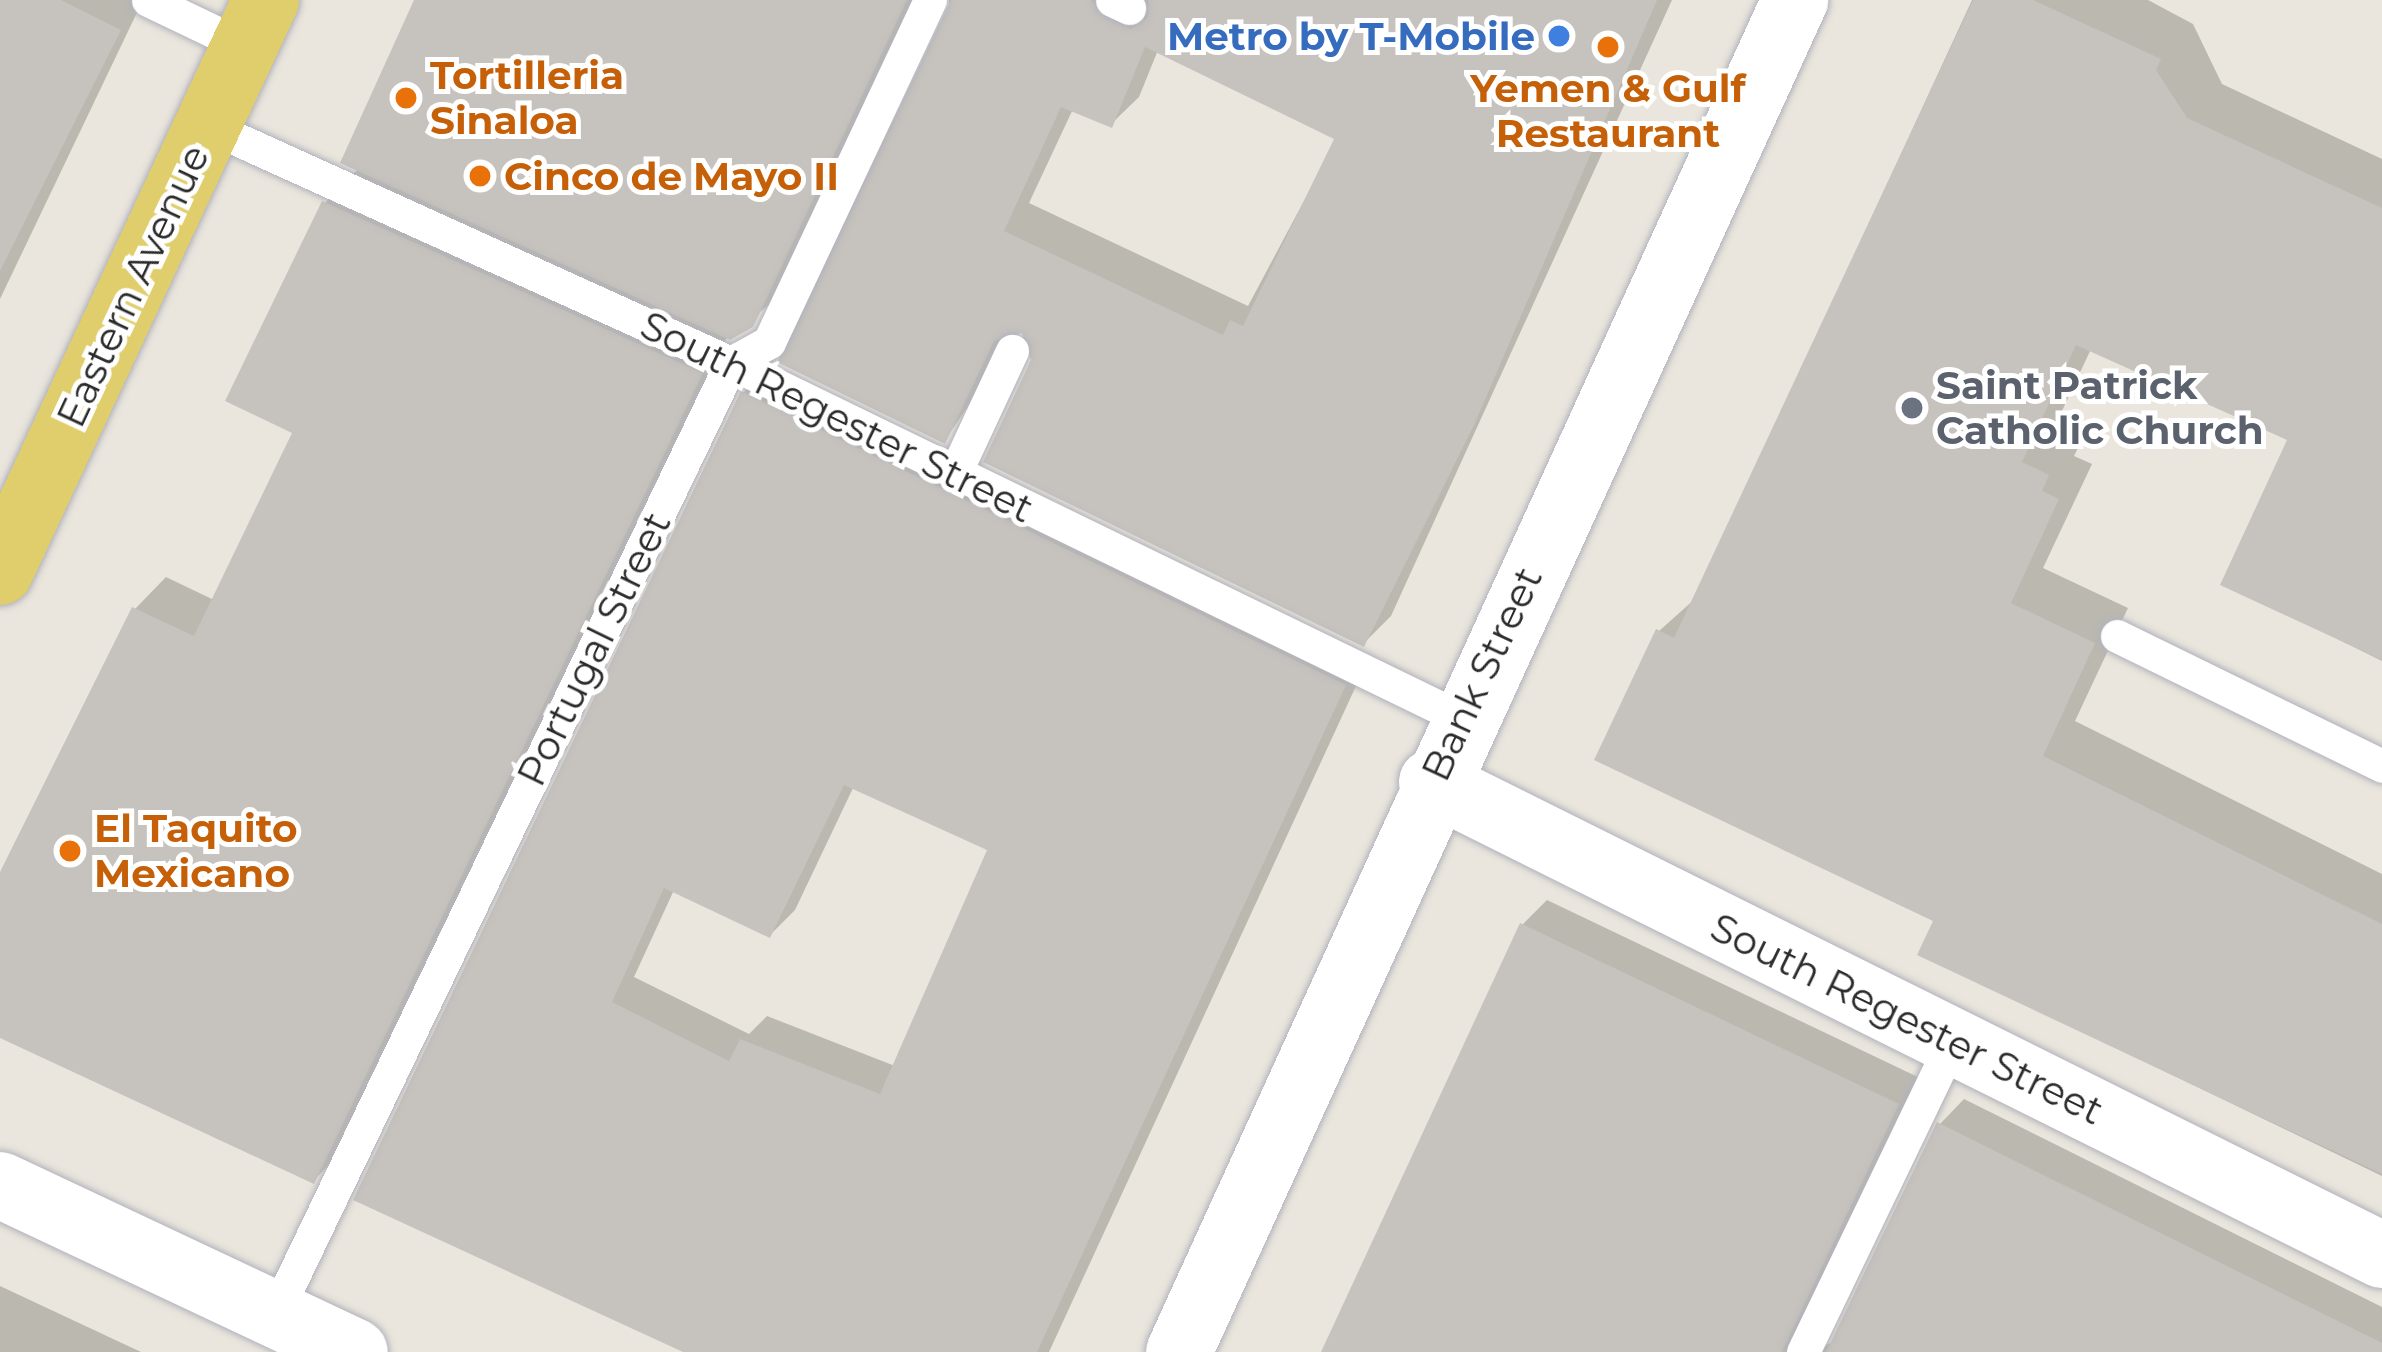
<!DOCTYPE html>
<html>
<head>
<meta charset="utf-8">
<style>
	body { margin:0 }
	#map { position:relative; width:2382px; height:1352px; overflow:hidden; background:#eae6dd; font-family:Montserrat,sans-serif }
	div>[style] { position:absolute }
	.shadow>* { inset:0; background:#0003 }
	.building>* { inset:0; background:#c6c2bd }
	.roads { filter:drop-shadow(0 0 3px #b1b2bc) drop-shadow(0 0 3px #b1b2bc) }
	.service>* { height:33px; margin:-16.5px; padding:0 16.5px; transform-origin:16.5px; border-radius:16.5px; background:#fff }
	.minor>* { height:66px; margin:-33px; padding:0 33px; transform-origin:33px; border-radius:33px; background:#fff }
	.primary>* { height:66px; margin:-33px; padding:0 33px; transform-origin:33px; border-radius:33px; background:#e0cd6c }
	.dots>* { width:33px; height:33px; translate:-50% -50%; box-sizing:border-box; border:6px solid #fff; border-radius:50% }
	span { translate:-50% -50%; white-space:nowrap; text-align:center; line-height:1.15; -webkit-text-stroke:10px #fff; paint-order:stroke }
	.shop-label { font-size:39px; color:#366cbe; font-weight:700 }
	.right { translate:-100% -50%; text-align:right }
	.food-label { font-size:39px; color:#c56008; font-weight:700 }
	.left { translate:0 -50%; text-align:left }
	.street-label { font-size:39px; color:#2a2a2a }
	.worship-label { font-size:39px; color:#5b616d; font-weight:700 }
</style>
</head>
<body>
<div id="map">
	<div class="shadow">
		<div style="clip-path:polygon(0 0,143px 0,0 299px)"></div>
		<div style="clip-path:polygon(419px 0,919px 0,780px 296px,726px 339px,345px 1149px,313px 1181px,0 1034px,0 900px,135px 609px,166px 577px,214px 600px,296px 432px,325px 203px,359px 168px)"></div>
		<div style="clip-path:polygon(evenodd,949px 0,1672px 0,1391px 616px,1363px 644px,1035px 359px,1021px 328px,945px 440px,949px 0,1158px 50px,1338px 137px,1248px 306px,1029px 203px,1073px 109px,1111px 124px,1139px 97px,1158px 50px)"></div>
		<div style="clip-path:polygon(1972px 0,2148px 0,2193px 24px,2222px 84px,2382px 159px,2382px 661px,2224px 583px,2291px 438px,2091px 349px,2054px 428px,2082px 440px,2074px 456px,2092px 464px,2043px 568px,2128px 608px,2075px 721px,2382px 874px,2382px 1176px,1921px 954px,1937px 920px,1659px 631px,1696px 598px)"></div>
		<div style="clip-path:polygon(evenodd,768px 368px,1368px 660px,1049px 1352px,690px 1352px,357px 1199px,743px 393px,768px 368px,854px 786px,991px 849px,895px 1066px,767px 1016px,749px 1034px,634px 977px,674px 890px,770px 935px,795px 910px,854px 786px)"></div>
		<div style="clip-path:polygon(1547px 900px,1922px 1079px,1817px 1348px,1834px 1342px,1940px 1124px,1964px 1099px,2382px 1307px,2382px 1352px,1324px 1352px,1523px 924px)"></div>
		<div style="clip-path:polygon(0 1286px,141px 1352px,0 1352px)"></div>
	</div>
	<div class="building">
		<div style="clip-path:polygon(0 0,61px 0,121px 30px,0 271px)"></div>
		<div style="clip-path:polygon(414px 0,907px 0,753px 327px,730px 340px,340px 163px)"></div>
		<div style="clip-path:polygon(evenodd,951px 0,1091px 0,1130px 29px,1147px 18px,1148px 0,1657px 0,1474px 425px,1364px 647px,983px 462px,1031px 360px,1022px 333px,994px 341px,945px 444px,777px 362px,951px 0,1145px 47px,1334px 139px,1243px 326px,1230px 320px,1223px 335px,1004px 231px,1061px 107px,1112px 128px,1145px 47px)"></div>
		<div style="clip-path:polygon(1973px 0,2033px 0,2161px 59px,2156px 70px,2187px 118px,2382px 208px,2382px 660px,2220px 585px,2287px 440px,2076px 345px,2022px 462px,2049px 475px,2042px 491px,2059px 499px,2011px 603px,2095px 643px,2043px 756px,2382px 924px,2382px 1174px,1917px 955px,1933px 921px,1594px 760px,1656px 629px,1674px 638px)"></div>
		<div style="clip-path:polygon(322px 201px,703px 373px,314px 1184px,0 1038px,0 872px,132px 607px,194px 636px,292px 433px,225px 401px)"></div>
		<div style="clip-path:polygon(evenodd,741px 391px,1346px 685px,1037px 1352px,683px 1352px,353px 1200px,741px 391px,844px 785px,987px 850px,880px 1094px,740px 1039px,729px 1061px,612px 1002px,664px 888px,770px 938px,844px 785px)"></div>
		<div style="clip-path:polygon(1520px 923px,1899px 1104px,1782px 1352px,1321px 1352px)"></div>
		<div style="clip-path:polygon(1937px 1122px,2382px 1343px,2382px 1352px,1826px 1352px)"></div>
	</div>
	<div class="roads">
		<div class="service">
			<div style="left:148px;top:0;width:106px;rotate:25.6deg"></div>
			<div style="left:1112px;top:0;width:19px;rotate:25deg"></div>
			<div style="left:208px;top:126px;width:574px;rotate:24.38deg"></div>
			<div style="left:731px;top:363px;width:812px;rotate:25.93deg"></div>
			<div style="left:955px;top:473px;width:135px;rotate:-65deg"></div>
			<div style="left:2117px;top:636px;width:295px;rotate:26.1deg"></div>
			<div style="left:275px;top:1314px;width:1055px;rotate:-64.38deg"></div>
			<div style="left:731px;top:363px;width:43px;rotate:-28.9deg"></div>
			<div style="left:769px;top:342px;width:378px;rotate:-64.8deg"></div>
			<div style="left:1803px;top:1352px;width:345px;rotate:-64.3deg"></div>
		</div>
		<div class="minor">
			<div style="left:1432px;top:782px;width:1061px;rotate:26.47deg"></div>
			<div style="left:0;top:1185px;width:392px;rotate:25.2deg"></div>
			<div style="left:1179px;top:1352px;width:1486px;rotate:-65.5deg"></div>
		</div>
		<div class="primary">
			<div style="left:0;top:572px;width:631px;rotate:-65.06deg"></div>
		</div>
	</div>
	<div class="dots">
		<div style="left:1559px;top:36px;background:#3f7fe0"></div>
		<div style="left:1608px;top:47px;background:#e8710a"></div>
		<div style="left:406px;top:98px;background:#e8710a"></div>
		<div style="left:480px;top:176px;background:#e8710a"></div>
		<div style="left:1912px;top:408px;background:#6b7280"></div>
		<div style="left:70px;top:851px;background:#e8710a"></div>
	</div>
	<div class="shop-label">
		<span class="right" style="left:1535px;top:36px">Metro by T-Mobile</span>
	</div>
	<div class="food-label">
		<span class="left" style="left:430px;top:98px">Tortilleria<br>Sinaloa</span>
		<span style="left:1608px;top:111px">Yemen &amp; Gulf<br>Restaurant</span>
		<span class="left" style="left:504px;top:176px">Cinco de Mayo II</span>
		<span class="left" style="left:94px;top:851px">El Taquito<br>Mexicano</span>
	</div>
	<div class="street-label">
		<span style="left:133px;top:286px;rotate:-65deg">Eastern Avenue</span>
		<span style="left:837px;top:417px;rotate:26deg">South Regester Street</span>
		<span style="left:594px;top:649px;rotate:-64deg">Portugal Street</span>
		<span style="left:1482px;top:674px;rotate:-65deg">Bank Street</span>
		<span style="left:1907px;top:1019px;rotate:26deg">South Regester Street</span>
	</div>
	<div class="worship-label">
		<span class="left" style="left:1936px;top:408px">Saint Patrick<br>Catholic Church</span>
	</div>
</div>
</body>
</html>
